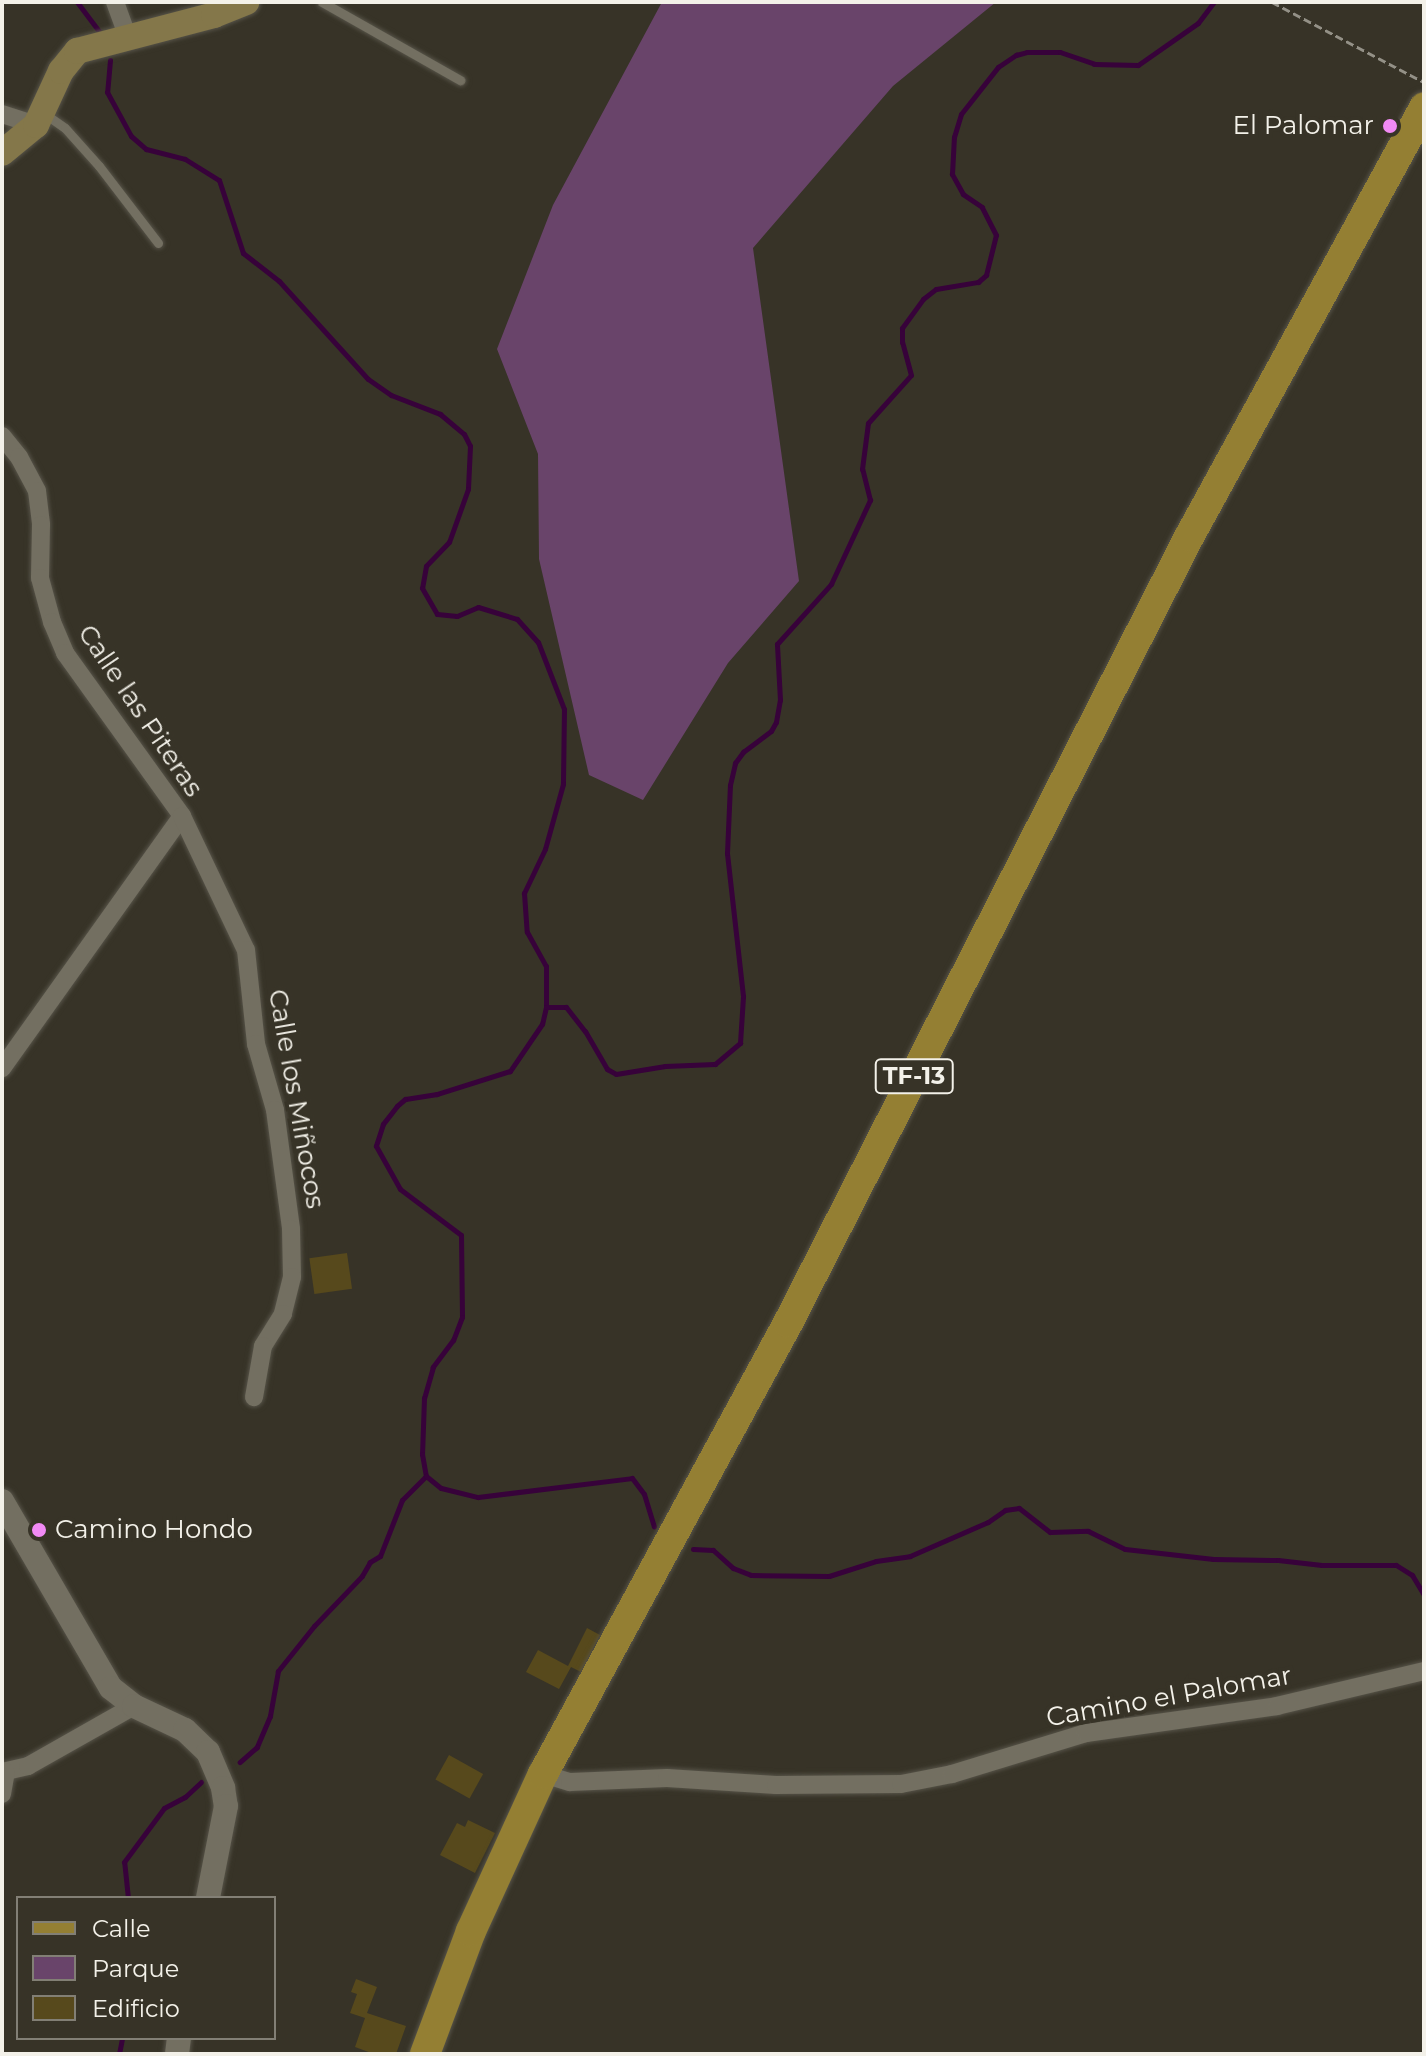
<!DOCTYPE html>
<html>
<head>
<meta charset="utf-8">
<style>
	body { margin:0 }
	#map { position:relative; width:1426px; height:2056px; overflow:hidden; background:#373327; font-family:Montserrat,sans-serif }
	div>[style] { position:absolute }
	.green>* { inset:0; background:#69446a }
	.stream>* { height:5px; margin:-2.5px; padding:0 2.5px; transform-origin:2.5px; border-radius:2.5px; background:#37023a }
	.building>* { inset:0; background:#57491c; transform-origin:0 0 }
	.path>* { height:3px; margin-top:-1.5px; transform-origin:0; background:repeating-linear-gradient(90deg,#949187 0 8px,transparent 0 12px) }
	.roads { filter:drop-shadow(0 0 2px #565348) drop-shadow(0 0 2px #565348) }
	.service>* { height:9px; margin:-4.5px; padding:0 4.5px; transform-origin:4.5px; border-radius:4.5px; background:#736f61 }
	.minor>* { height:18px; margin:-9px; padding:0 9px; transform-origin:9px; border-radius:9px; background:#736f61 }
	.tertiary>* { height:24px; margin:-12px; padding:0 12px; transform-origin:12px; border-radius:12px; background:#736f61 }
	.secondary>* { height:26px; margin:-13px; padding:0 13px; transform-origin:13px; border-radius:13px; background:#84774a }
	.primary>* { height:30px; margin:-15px; padding:0 15px; transform-origin:15px; border-radius:15px; background:#947f33 }
	.dots>* { width:22px; height:22px; translate:-50% -50%; box-sizing:border-box; border:4px solid #373327; border-radius:50% }
	span { translate:-50% -50%; white-space:nowrap; text-align:center; line-height:1.15; -webkit-text-stroke:8px #373327; paint-order:stroke }
	.shield-label span { padding:2px 6px; background:#373327; border:2px solid; border-radius:6px; -webkit-text-stroke-width:0 }
	.shield-label { font-size:24px; color:#f3f1e9; font-weight:700 }
	.poi-label { font-size:26px; color:#f3f1e9 }
	.right { translate:-100% -50%; text-align:right }
	.left { translate:0 -50%; text-align:left }
	.street-label { font-size:26px; color:#f3f1e9 }
	.frame { position:absolute; inset:0; border:4px solid #f3f1e9; pointer-events:none }
	.legend { position:absolute; left:16px; top:1896px; width:260px; height:144px; box-sizing:border-box; background:#373327; border:2px solid #827f75; margin:0; padding:10px 14px; list-style:none; font-size:24px; color:#f3f1e9 }
	.legend li { display:flex; align-items:center; gap:16px; height:40px }
	.legend b { width:40px; border:2px solid #827f75 }
</style>
</head>
<body>
<div id="map">
	<div class="green">
		<div style="clip-path:polygon(662px 2px,996px 2px,893px 86px,753px 248px,799px 581px,728px 663px,643px 800px,589px 775px,539px 559px,538px 454px,497px 349px,553px 205px)"></div>
	</div>
	<div class="stream">
		<div style="left:77px;top:2px;width:40px;rotate:53deg"></div>
		<div style="left:110px;top:60px;width:32px;rotate:95deg"></div>
		<div style="left:107px;top:92px;width:50px;rotate:61.4deg"></div>
		<div style="left:131px;top:136px;width:20px;rotate:41deg"></div>
		<div style="left:146px;top:149px;width:40px;rotate:14.4deg"></div>
		<div style="left:185px;top:159px;width:40px;rotate:32deg"></div>
		<div style="left:219px;top:180px;width:77px;rotate:71.8deg"></div>
		<div style="left:243px;top:253px;width:46px;rotate:37.9deg"></div>
		<div style="left:279px;top:281px;width:132px;rotate:47.8deg"></div>
		<div style="left:368px;top:379px;width:28px;rotate:35deg"></div>
		<div style="left:391px;top:395px;width:53px;rotate:21.2deg"></div>
		<div style="left:440px;top:414px;width:31px;rotate:40deg"></div>
		<div style="left:464px;top:434px;width:13px;rotate:63deg"></div>
		<div style="left:470px;top:446px;width:43px;rotate:92.7deg"></div>
		<div style="left:468px;top:489px;width:56px;rotate:109.7deg"></div>
		<div style="left:449px;top:542px;width:33px;rotate:134deg"></div>
		<div style="left:426px;top:566px;width:22px;rotate:100deg"></div>
		<div style="left:422px;top:588px;width:30px;rotate:60deg"></div>
		<div style="left:437px;top:614px;width:20px;rotate:6deg"></div>
		<div style="left:457px;top:616px;width:23px;rotate:-23deg"></div>
		<div style="left:478px;top:607px;width:41px;rotate:17.1deg"></div>
		<div style="left:517px;top:619px;width:31px;rotate:48deg"></div>
		<div style="left:538px;top:642px;width:72px;rotate:68.8deg"></div>
		<div style="left:564px;top:709px;width:75px;rotate:90.8deg"></div>
		<div style="left:563px;top:784px;width:67px;rotate:105.5deg"></div>
		<div style="left:545px;top:849px;width:49px;rotate:115.5deg"></div>
		<div style="left:524px;top:893px;width:39px;rotate:86deg"></div>
		<div style="left:527px;top:932px;width:39px;rotate:61deg"></div>
		<div style="left:546px;top:966px;width:41px;rotate:90deg"></div>
		<div style="left:546px;top:1007px;width:17px;rotate:103deg"></div>
		<div style="left:542px;top:1024px;width:57px;rotate:124.2deg"></div>
		<div style="left:510px;top:1071px;width:77px;rotate:162.5deg"></div>
		<div style="left:437px;top:1094px;width:32px;rotate:171deg"></div>
		<div style="left:405px;top:1099px;width:11px;rotate:139deg"></div>
		<div style="left:397px;top:1106px;width:23px;rotate:128deg"></div>
		<div style="left:383px;top:1124px;width:23px;rotate:108deg"></div>
		<div style="left:376px;top:1146px;width:49px;rotate:60.8deg"></div>
		<div style="left:400px;top:1189px;width:76px;rotate:37deg"></div>
		<div style="left:461px;top:1235px;width:82px;rotate:89.3deg"></div>
		<div style="left:462px;top:1317px;width:25px;rotate:111deg"></div>
		<div style="left:453px;top:1340px;width:34px;rotate:127deg"></div>
		<div style="left:433px;top:1367px;width:32px;rotate:106deg"></div>
		<div style="left:424px;top:1398px;width:56px;rotate:92deg"></div>
		<div style="left:422px;top:1454px;width:22px;rotate:80deg"></div>
		<div style="left:426px;top:1476px;width:34px;rotate:135deg"></div>
		<div style="left:402px;top:1500px;width:60px;rotate:111.4deg"></div>
		<div style="left:380px;top:1556px;width:12px;rotate:149deg"></div>
		<div style="left:370px;top:1562px;width:16px;rotate:120deg"></div>
		<div style="left:362px;top:1576px;width:69px;rotate:133.8deg"></div>
		<div style="left:314px;top:1626px;width:58px;rotate:128.7deg"></div>
		<div style="left:278px;top:1671px;width:46px;rotate:100.1deg"></div>
		<div style="left:270px;top:1716px;width:34px;rotate:113deg"></div>
		<div style="left:257px;top:1747px;width:23px;rotate:139deg"></div>
		<div style="left:546px;top:1007px;width:20px"></div>
		<div style="left:566px;top:1007px;width:31px;rotate:52deg"></div>
		<div style="left:585px;top:1031px;width:44px;rotate:59.9deg"></div>
		<div style="left:607px;top:1069px;width:10px;rotate:29deg"></div>
		<div style="left:616px;top:1074px;width:50px;rotate:-9.3deg"></div>
		<div style="left:665px;top:1066px;width:50px;rotate:-2.3deg"></div>
		<div style="left:715px;top:1064px;width:33px;rotate:-40deg"></div>
		<div style="left:740px;top:1043px;width:47px;rotate:-86.3deg"></div>
		<div style="left:743px;top:996px;width:144px;rotate:-96.4deg"></div>
		<div style="left:727px;top:853px;width:68px;rotate:-87.5deg"></div>
		<div style="left:730px;top:785px;width:23px;rotate:-77deg"></div>
		<div style="left:735px;top:763px;width:14px;rotate:-54deg"></div>
		<div style="left:743px;top:752px;width:35px;rotate:-37deg"></div>
		<div style="left:771px;top:731px;width:10px;rotate:-61deg"></div>
		<div style="left:776px;top:722px;width:22px;rotate:-80deg"></div>
		<div style="left:780px;top:700px;width:56px;rotate:-93.1deg"></div>
		<div style="left:777px;top:644px;width:81px;rotate:-48deg"></div>
		<div style="left:831px;top:584px;width:93px;rotate:-65.1deg"></div>
		<div style="left:870px;top:500px;width:32px;rotate:-104deg"></div>
		<div style="left:862px;top:469px;width:46px;rotate:-82.6deg"></div>
		<div style="left:868px;top:423px;width:64px;rotate:-48.1deg"></div>
		<div style="left:911px;top:375px;width:34px;rotate:-105deg"></div>
		<div style="left:902px;top:342px;width:14px;rotate:-90deg"></div>
		<div style="left:902px;top:328px;width:36px;rotate:-54deg"></div>
		<div style="left:923px;top:299px;width:16px;rotate:-38deg"></div>
		<div style="left:936px;top:289px;width:43px;rotate:-9.5deg"></div>
		<div style="left:978px;top:282px;width:11px;rotate:-41deg"></div>
		<div style="left:986px;top:275px;width:41px;rotate:-76deg"></div>
		<div style="left:996px;top:235px;width:31px;rotate:-117deg"></div>
		<div style="left:982px;top:207px;width:23px;rotate:-146deg"></div>
		<div style="left:963px;top:194px;width:23px;rotate:-119deg"></div>
		<div style="left:952px;top:174px;width:37px;rotate:-87deg"></div>
		<div style="left:954px;top:137px;width:24px;rotate:-73deg"></div>
		<div style="left:961px;top:114px;width:60px;rotate:-51.8deg"></div>
		<div style="left:998px;top:67px;width:22px;rotate:-34deg"></div>
		<div style="left:1016px;top:55px;width:11px;rotate:-15deg"></div>
		<div style="left:1027px;top:52px;width:33px"></div>
		<div style="left:1060px;top:52px;width:36px;rotate:19deg"></div>
		<div style="left:1094px;top:64px;width:44px;rotate:1.3deg"></div>
		<div style="left:1138px;top:65px;width:73px;rotate:-35deg"></div>
		<div style="left:1198px;top:23px;width:26px;rotate:-53deg"></div>
		<div style="left:426px;top:1476px;width:19px;rotate:39deg"></div>
		<div style="left:441px;top:1488px;width:38px;rotate:14deg"></div>
		<div style="left:478px;top:1497px;width:155px;rotate:-7deg"></div>
		<div style="left:632px;top:1478px;width:20px;rotate:53deg"></div>
		<div style="left:644px;top:1494px;width:34px;rotate:73deg"></div>
		<div style="left:693px;top:1549px;width:20px;rotate:3deg"></div>
		<div style="left:713px;top:1550px;width:27px;rotate:42deg"></div>
		<div style="left:733px;top:1568px;width:19px;rotate:21deg"></div>
		<div style="left:751px;top:1575px;width:78px;rotate:0.7deg"></div>
		<div style="left:829px;top:1576px;width:49px;rotate:-17.7deg"></div>
		<div style="left:876px;top:1561px;width:34px;rotate:-8deg"></div>
		<div style="left:910px;top:1556px;width:85px;rotate:-23.6deg"></div>
		<div style="left:988px;top:1522px;width:21px;rotate:-35deg"></div>
		<div style="left:1005px;top:1510px;width:14px;rotate:-8deg"></div>
		<div style="left:1019px;top:1508px;width:39px;rotate:38deg"></div>
		<div style="left:1050px;top:1532px;width:38px;rotate:-2deg"></div>
		<div style="left:1088px;top:1531px;width:41px;rotate:25.9deg"></div>
		<div style="left:1125px;top:1549px;width:89px;rotate:6.5deg"></div>
		<div style="left:1213px;top:1559px;width:65px;rotate:0.9deg"></div>
		<div style="left:1278px;top:1560px;width:44px;rotate:6.5deg"></div>
		<div style="left:1322px;top:1565px;width:74px"></div>
		<div style="left:1396px;top:1565px;width:19px;rotate:32deg"></div>
		<div style="left:1412px;top:1575px;width:23px;rotate:59deg"></div>
		<div style="left:128px;top:1898px;width:36px;rotate:-96deg"></div>
		<div style="left:124px;top:1862px;width:67px;rotate:-53.5deg"></div>
		<div style="left:164px;top:1808px;width:24px;rotate:-28deg"></div>
		<div style="left:185px;top:1797px;width:22px;rotate:-43deg"></div>
		<div style="left:119px;top:2054px;width:16px;rotate:-79deg"></div>
	</div>
	<div class="building">
		<div style="left:347px;top:1253px;width:36px;height:38px;rotate:82deg"></div>
		<div style="clip-path:polygon(587px 1628px,600px 1635px,581px 1672px,571px 1667px,559px 1689px,526px 1672px,538px 1650px,568px 1666px)"></div>
		<div style="left:449px;top:1755px;width:39px;height:28px;rotate:29deg"></div>
		<div style="clip-path:polygon(468px 1820px,495px 1833px,475px 1873px,440px 1855px,457px 1823px,465px 1827px)"></div>
		<div style="clip-path:polygon(356px 1979px,377px 1987px,367px 2013px,406px 2026px,396px 2054px,374px 2054px,355px 2047px,365px 2018px,350px 2013px,357px 1994px,351px 1992px)"></div>
	</div>
	<div class="path">
		<div style="left:1272px;top:2px;width:172px;rotate:27.8deg"></div>
	</div>
	<div class="roads">
		<div class="service">
			<div style="left:322px;top:2px;width:159px;rotate:29.5deg"></div>
			<div style="left:45px;top:114px;width:24px;rotate:35deg"></div>
			<div style="left:65px;top:128px;width:51px;rotate:48.2deg"></div>
			<div style="left:99px;top:166px;width:97px;rotate:52.5deg"></div>
		</div>
		<div class="minor">
			<div style="left:115px;top:2px;width:37px;rotate:70deg"></div>
			<div style="left:2px;top:114px;width:36px;rotate:18deg"></div>
			<div style="left:2px;top:436px;width:27px;rotate:51deg"></div>
			<div style="left:19px;top:457px;width:38px;rotate:62deg"></div>
			<div style="left:37px;top:491px;width:34px;rotate:83deg"></div>
			<div style="left:41px;top:525px;width:53px;rotate:91.1deg"></div>
			<div style="left:40px;top:578px;width:46px;rotate:74.7deg"></div>
			<div style="left:52px;top:622px;width:34px;rotate:67deg"></div>
			<div style="left:65px;top:653px;width:201px;rotate:54.3deg"></div>
			<div style="left:182px;top:816px;width:310px;rotate:125.5deg"></div>
			<div style="left:182px;top:816px;width:148px;rotate:64.5deg"></div>
			<div style="left:246px;top:950px;width:95px;rotate:83.9deg"></div>
			<div style="left:256px;top:1044px;width:69px;rotate:73.9deg"></div>
			<div style="left:275px;top:1110px;width:120px;rotate:82.3deg"></div>
			<div style="left:291px;top:1229px;width:48px;rotate:88.8deg"></div>
			<div style="left:292px;top:1277px;width:38px;rotate:104deg"></div>
			<div style="left:283px;top:1314px;width:38px;rotate:122deg"></div>
			<div style="left:263px;top:1346px;width:52px;rotate:100deg"></div>
			<div style="left:2px;top:1772px;width:27px;rotate:-13deg"></div>
			<div style="left:28px;top:1766px;width:122px;rotate:-29.5deg"></div>
			<div style="left:543px;top:1774px;width:28px;rotate:17deg"></div>
			<div style="left:570px;top:1782px;width:97px;rotate:-2.4deg"></div>
			<div style="left:667px;top:1778px;width:109px;rotate:3.7deg"></div>
			<div style="left:776px;top:1785px;width:125px;rotate:-0.5deg"></div>
			<div style="left:901px;top:1784px;width:52px;rotate:-11.1deg"></div>
			<div style="left:952px;top:1774px;width:140px;rotate:-17deg"></div>
			<div style="left:1086px;top:1733px;width:193px;rotate:-8deg"></div>
			<div style="left:1277px;top:1706px;width:151px;rotate:-13.4deg"></div>
			<div style="left:2px;top:1794px;width:22px;rotate:-80deg"></div>
		</div>
		<div class="tertiary">
			<div style="left:2px;top:1501px;width:216px;rotate:59.8deg"></div>
			<div style="left:111px;top:1688px;width:29px;rotate:38deg"></div>
			<div style="left:134px;top:1706px;width:56px;rotate:25.2deg"></div>
			<div style="left:185px;top:1730px;width:32px;rotate:44deg"></div>
			<div style="left:208px;top:1752px;width:39px;rotate:67deg"></div>
			<div style="left:223px;top:1788px;width:18px;rotate:81deg"></div>
			<div style="left:226px;top:1806px;width:94px;rotate:101.1deg"></div>
			<div style="left:177px;top:2054px;width:16px;rotate:-83deg"></div>
		</div>
		<div class="secondary">
			<div style="left:2px;top:153px;width:44px;rotate:-39.5deg"></div>
			<div style="left:36px;top:125px;width:60px;rotate:-65.2deg"></div>
			<div style="left:61px;top:71px;width:26px;rotate:-51deg"></div>
			<div style="left:77px;top:51px;width:142px;rotate:-14.7deg"></div>
			<div style="left:214px;top:15px;width:35px;rotate:-22deg"></div>
		</div>
		<div class="primary">
			<div style="left:425px;top:2054px;width:131px;rotate:-69.5deg"></div>
			<div style="left:471px;top:1931px;width:173px;rotate:-65.4deg"></div>
			<div style="left:543px;top:1774px;width:513px;rotate:-61.49deg"></div>
			<div style="left:788px;top:1323px;width:882px;rotate:-62.97deg"></div>
			<div style="left:1189px;top:537px;width:490px;rotate:-61.3deg"></div>
		</div>
	</div>
	<div class="dots">
		<div style="left:1390px;top:126px;background:#f18af4"></div>
		<div style="left:39px;top:1530px;background:#f18af4"></div>
	</div>
	<div class="shield-label">
		<span style="left:914px;top:1076px">TF-13</span>
	</div>
	<div class="poi-label">
		<span class="right" style="left:1374px;top:126px">El Palomar</span>
		<span class="left" style="left:55px;top:1530px">Camino Hondo</span>
	</div>
	<div class="street-label">
		<span style="left:140px;top:711px;rotate:56deg">Calle las Piteras</span>
		<span style="left:296px;top:1099px;rotate:80deg">Calle los Miñocos</span>
		<span style="left:1169px;top:1697px;rotate:-10deg">Camino el Palomar</span>
	</div>
	<div class="frame"></div>
	<ul class="legend">
	<li><b style="height:10px;background:#947f33"></b>Calle</li>
	<li><b style="height:22px;background:#69446a"></b>Parque</li>
	<li><b style="height:22px;background:#57491c"></b>Edificio</li>
	</ul>
</div>
</body>
</html>
